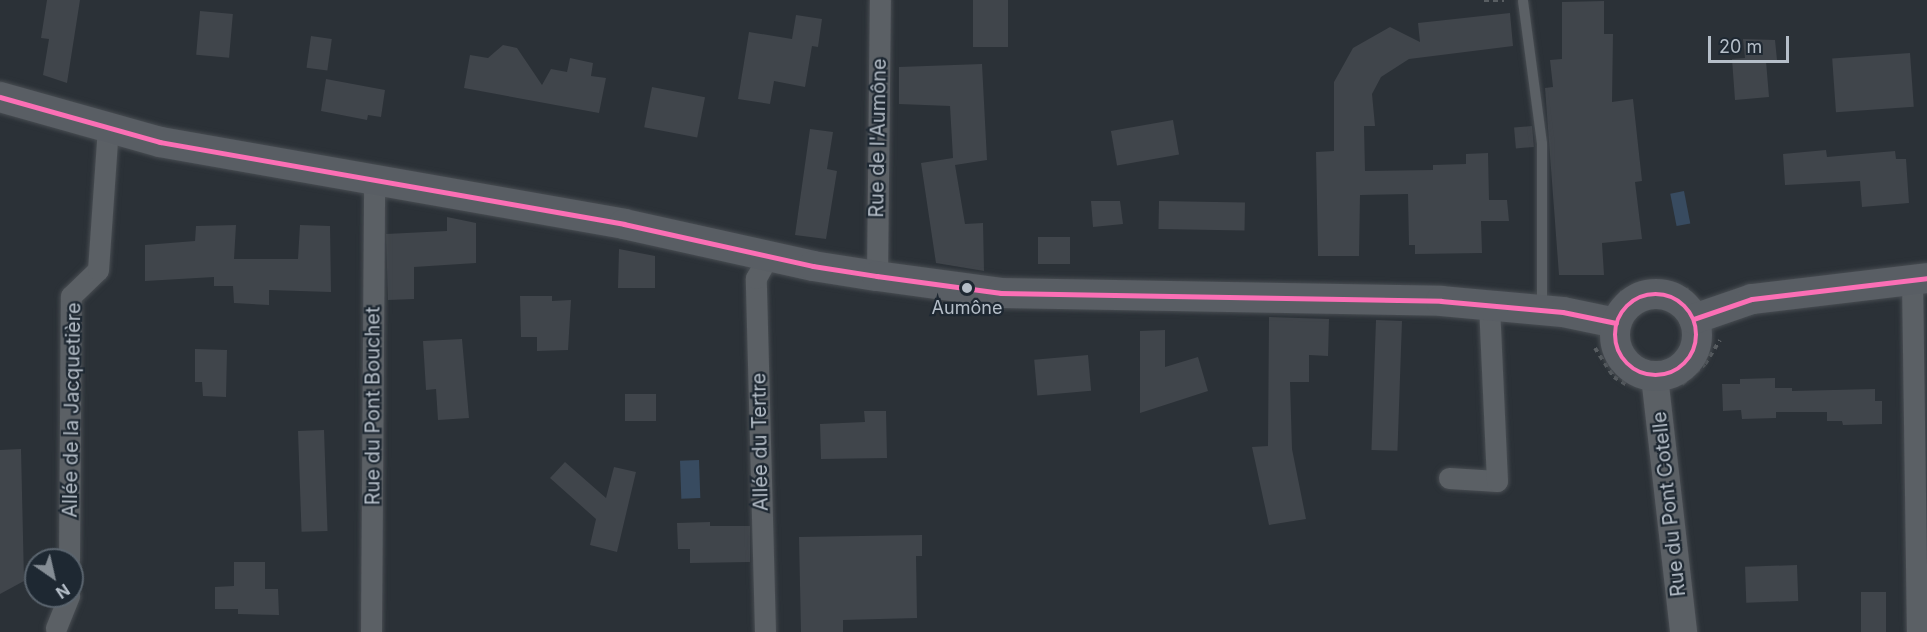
<!DOCTYPE html>
<html>
<head>
<meta charset="utf-8">
<style>
	body { margin:0 }
	#map { position:relative; width:1927px; height:632px; overflow:hidden; background:#2b3137; font-family:Inter,sans-serif }
	div>[style] { position:absolute }
	.water>* { inset:0; background:#384b60; transform-origin:0 0 }
	.building>* { inset:0; background:#40454b; transform-origin:0 0 }
	.path>* { height:4px; margin-top:-2px; transform-origin:0; background:repeating-linear-gradient(90deg,#595e62 0 4.5px,transparent 0 9px) }
	.roads { filter:drop-shadow(0 0 2px #484d52) drop-shadow(0 0 2px #484d52) }
	.service>* { height:10px; margin:-5px; padding:0 5px; transform-origin:5px; border-radius:5px; background:#5b6065 }
	.minor>* { height:21px; margin:-10.5px; padding:0 10.5px; transform-origin:10.5px; border-radius:10.5px; background:#5b6065 }
	.tertiary>* { height:27px; margin:-13.5px; padding:0 13.5px; transform-origin:13.5px; border-radius:13.5px; background:#5b6065 }
	.secondary>* { height:30px; margin:-15px; padding:0 15px; transform-origin:15px; border-radius:15px; background:#595e64 }
	.secondary>.ring { margin:-15px; padding:0; box-sizing:content-box; background:none; border:30px solid #595e64; border-radius:50% }
	.bus-1>* { height:4.5px; margin:-2.25px; padding:0 2.25px; transform-origin:2.25px; border-radius:2.25px; background:#fb6fb5 }
	.bus-1>.ring { margin:-2.25px; padding:0; box-sizing:content-box; background:none; border:4.5px solid #fb6fb5; border-radius:50% }
	.dots>* { width:16px; height:16px; translate:-50% -50%; box-sizing:border-box; border:3px solid #1e2832; border-radius:50% }
	span { translate:-50% -50%; white-space:nowrap; text-align:center; line-height:1.15; -webkit-text-stroke:4.5px #1e2832; paint-order:stroke }
	.bus-label { font-size:18px; color:#b5bec8 }
	.street-label { font-size:20px; color:#b5bec8 }
	.north { position:absolute; left:24px; top:548px; width:60px; height:60px; box-sizing:border-box; background:#1e2832; border:2px solid #5a646e; border-radius:50%; rotate:146deg; font-size:16px; font-weight:700; line-height:24px; text-align:center; color:#b5bec8 }
	.north::after { content:''; display:block; margin:auto; width:21px; height:27px; background:#858d95; clip-path:polygon(50% 0,100% 100%,50% 72%,0 100%) }
	.scale { position:absolute; left:1708px; top:36px; width:81px; height:27px; box-sizing:border-box; border:3px solid #b5bec8; border-top:0; padding-left:8px; font-size:18px; line-height:21px; white-space:nowrap; color:#b5bec8; -webkit-text-stroke:4px #1e2832; paint-order:stroke }
</style>
</head>
<body>
<div id="map">
	<div class="water">
		<div style="left:1684px;top:191px;width:33px;height:14px;rotate:79deg"></div>
		<div style="left:699px;top:460px;width:38px;height:19px;rotate:88deg"></div>
	</div>
	<div class="building">
		<div style="clip-path:polygon(47px 0,80px 0,67px 83px,43px 75px,49px 39px,41px 38px)"></div>
		<div style="left:973px;top:0;width:35px;height:47px"></div>
		<div style="clip-path:polygon(1604px 1px,1604px 34px,1613px 34px,1612px 102px,1633px 99px,1642px 181px,1635px 182px,1642px 239px,1602px 243px,1604px 275px,1559px 275px,1545px 88px,1553px 87px,1550px 60px,1562px 59px,1562px 2px)"></div>
		<div style="left:200px;top:11px;width:33px;height:44px;rotate:5deg"></div>
		<div style="clip-path:polygon(1510px 13px,1513px 46px,1409px 59px,1381px 77px,1372px 94px,1375px 126px,1364px 126px,1365px 171px,1433px 170px,1433px 165px,1466px 164px,1466px 154px,1488px 153px,1489px 200px,1507px 200px,1509px 221px,1481px 221px,1482px 253px,1415px 254px,1415px 245px,1409px 245px,1408px 194px,1360px 195px,1359px 256px,1318px 256px,1316px 152px,1334px 151px,1334px 82px,1353px 48px,1390px 27px,1420px 42px,1418px 23px)"></div>
		<div style="clip-path:polygon(796px 15px,822px 19px,818px 47px,812px 46px,805px 87px,774px 81px,770px 104px,738px 99px,749px 32px,792px 39px)"></div>
		<div style="left:311px;top:36px;width:21px;height:32px;rotate:8deg"></div>
		<div style="clip-path:polygon(1743px 39px,1775px 40px,1777px 60px,1766px 61px,1769px 97px,1735px 100px,1732px 59px,1745px 58px)"></div>
		<div style="clip-path:polygon(503px 45px,517px 48px,542px 85px,551px 69px,567px 72px,570px 58px,593px 63px,591px 76px,606px 78px,599px 113px,464px 88px,470px 55px,488px 58px)"></div>
		<div style="left:1910px;top:53px;width:54px;height:78px;rotate:86deg"></div>
		<div style="clip-path:polygon(982px 64px,987px 160px,955px 165px,965px 224px,983px 223px,984px 271px,936px 263px,921px 163px,953px 158px,950px 106px,899px 104px,899px 67px)"></div>
		<div style="clip-path:polygon(326px 79px,385px 90px,381px 117px,368px 115px,367px 120px,321px 111px)"></div>
		<div style="left:652px;top:87px;width:54px;height:41px;rotate:11deg"></div>
		<div style="left:1173px;top:120px;width:35px;height:63px;rotate:80deg"></div>
		<div style="left:1532px;top:126px;width:21px;height:18px;rotate:85deg"></div>
		<div style="clip-path:polygon(810px 129px,833px 132px,827px 169px,837px 171px,826px 239px,795px 235px)"></div>
		<div style="clip-path:polygon(1826px 150px,1827px 157px,1895px 151px,1896px 159px,1906px 159px,1909px 203px,1862px 207px,1860px 181px,1785px 185px,1783px 154px)"></div>
		<div style="clip-path:polygon(1091px 201px,1120px 201px,1123px 224px,1093px 227px)"></div>
		<div style="left:1159px;top:201px;width:86px;height:28px;rotate:1deg"></div>
		<div style="clip-path:polygon(447px 217px,476px 223px,476px 263px,414px 267px,414px 299px,388px 300px,386px 234px,447px 231px)"></div>
		<div style="clip-path:polygon(236px 225px,234px 259px,298px 259px,300px 225px,330px 226px,331px 292px,269px 290px,269px 305px,234px 303px,233px 286px,214px 286px,214px 277px,145px 281px,145px 245px,195px 241px,196px 226px)"></div>
		<div style="left:1070px;top:237px;width:27px;height:32px;rotate:90deg"></div>
		<div style="clip-path:polygon(619px 249px,655px 256px,655px 288px,618px 288px)"></div>
		<div style="clip-path:polygon(520px 296px,552px 296px,552px 301px,571px 300px,568px 350px,537px 351px,537px 337px,521px 337px)"></div>
		<div style="clip-path:polygon(1269px 317px,1329px 319px,1328px 356px,1309px 355px,1309px 382px,1290px 382px,1292px 449px,1306px 519px,1269px 525px,1252px 447px,1268px 446px)"></div>
		<div style="left:1376px;top:320px;width:26px;height:130px;rotate:2deg"></div>
		<div style="clip-path:polygon(1165px 330px,1165px 367px,1198px 357px,1208px 391px,1140px 413px,1140px 331px)"></div>
		<div style="clip-path:polygon(462px 339px,469px 418px,438px 420px,436px 389px,426px 390px,423px 341px)"></div>
		<div style="clip-path:polygon(195px 349px,227px 350px,226px 397px,203px 396px,202px 382px,195px 382px)"></div>
		<div style="left:1088px;top:355px;width:36px;height:54px;rotate:85deg"></div>
		<div style="clip-path:polygon(1775px 378px,1775px 388px,1792px 388px,1792px 391px,1875px 389px,1875px 401px,1882px 401px,1882px 424px,1843px 425px,1842px 421px,1827px 421px,1827px 412px,1776px 412px,1776px 418px,1742px 419px,1741px 410px,1723px 411px,1722px 384px,1740px 384px,1740px 379px)"></div>
		<div style="left:656px;top:394px;width:27px;height:31px;rotate:90deg"></div>
		<div style="clip-path:polygon(864px 411px,886px 411px,887px 458px,821px 459px,820px 424px,865px 422px)"></div>
		<div style="left:324px;top:430px;width:101px;height:26px;rotate:88deg"></div>
		<div style="clip-path:polygon(21px 449px,24px 581px,0 594px,0 450px)"></div>
		<div style="clip-path:polygon(565px 462px,606px 498px,614px 467px,636px 472px,617px 552px,590px 545px,596px 519px,550px 478px)"></div>
		<div style="clip-path:polygon(710px 522px,710px 526px,750px 526px,750px 562px,690px 563px,690px 549px,678px 549px,677px 523px)"></div>
		<div style="clip-path:polygon(922px 535px,922px 556px,916px 556px,917px 618px,843px 620px,843px 632px,801px 632px,799px 537px)"></div>
		<div style="clip-path:polygon(234px 562px,265px 562px,265px 589px,278px 589px,279px 615px,238px 614px,238px 609px,215px 609px,215px 587px,234px 586px)"></div>
		<div style="left:1797px;top:565px;width:36px;height:52px;rotate:88deg"></div>
		<div style="left:1861px;top:592px;width:25px;height:40px"></div>
	</div>
	<div class="path">
		<div style="left:1484px;top:0;width:20px"></div>
		<div style="left:1620px;top:293px;width:41px;rotate:-14deg"></div>
		<div style="left:1660px;top:283px;width:29px;rotate:14deg"></div>
		<div style="left:1595px;top:348px;width:35px;rotate:57deg"></div>
		<div style="left:1614px;top:377px;width:17px;rotate:31deg"></div>
		<div style="left:1682px;top:384px;width:30px;rotate:-41deg"></div>
		<div style="left:1705px;top:364px;width:28px;rotate:-58deg"></div>
	</div>
	<div class="roads">
		<div class="service">
			<div style="left:1523px;top:1px;width:144px;rotate:82.4deg"></div>
			<div style="left:1542px;top:144px;width:164px;rotate:90deg"></div>
		</div>
		<div class="minor">
			<div style="left:877px;top:276px;width:276px;rotate:-89.4deg"></div>
			<div style="left:1912px;top:279px;width:353px;rotate:89.2deg"></div>
			<div style="left:1449px;top:478px;width:48px;rotate:3.6deg"></div>
			<div style="left:1497px;top:481px;width:176px;rotate:-92.6deg"></div>
			<div style="left:69px;top:560px;width:264px;rotate:-89.6deg"></div>
			<div style="left:71px;top:296px;width:37px;rotate:-44deg"></div>
			<div style="left:98px;top:270px;width:143px;rotate:-86deg"></div>
			<div style="left:56px;top:628px;width:35px;rotate:-68deg"></div>
			<div style="left:371px;top:632px;width:453px;rotate:-89.6deg"></div>
			<div style="left:765px;top:632px;width:354px;rotate:-91.5deg"></div>
			<div style="left:756px;top:278px;width:25px;rotate:-61deg"></div>
		</div>
		<div class="tertiary">
			<div style="left:1654px;top:376px;width:258px;rotate:83.5deg"></div>
		</div>
		<div class="secondary">
			<div style="left:0;top:97px;width:166px;rotate:15.7deg"></div>
			<div style="left:160px;top:142px;width:471px;rotate:10deg"></div>
			<div style="left:624px;top:224px;width:194px;rotate:12.5deg"></div>
			<div style="left:813px;top:266px;width:65px;rotate:8.9deg"></div>
			<div style="left:877px;top:276px;width:125px;rotate:7.8deg"></div>
			<div style="left:1001px;top:293px;width:440px;rotate:1deg"></div>
			<div style="left:1441px;top:301px;width:122px;rotate:5.2deg"></div>
			<div style="left:1563px;top:312px;width:54px;rotate:11.7deg"></div>
			<div class="ring" style="left:1615px;top:294px;width:52px;height:52px"></div>
			<div style="left:1694px;top:319px;width:61px;rotate:-19deg"></div>
			<div style="left:1752px;top:299px;width:176px;rotate:-6.8deg"></div>
		</div>
	</div>
	<div class="bus-1">
		<div style="left:0;top:97px;width:166px;rotate:15.7deg"></div>
		<div style="left:160px;top:142px;width:471px;rotate:10deg"></div>
		<div style="left:624px;top:224px;width:194px;rotate:12.5deg"></div>
		<div style="left:813px;top:266px;width:65px;rotate:8.9deg"></div>
		<div style="left:877px;top:276px;width:125px;rotate:7.8deg"></div>
		<div style="left:1001px;top:293px;width:440px;rotate:1deg"></div>
		<div style="left:1441px;top:301px;width:122px;rotate:5.2deg"></div>
		<div style="left:1563px;top:312px;width:54px;rotate:11.7deg"></div>
		<div class="ring" style="left:1615px;top:294px;width:77.5px;height:77.5px"></div>
		<div style="left:1694px;top:319px;width:61px;rotate:-19deg"></div>
		<div style="left:1752px;top:299px;width:176px;rotate:-6.8deg"></div>
	</div>
	<div class="dots">
		<div style="left:967px;top:288px;background:#b5bec8"></div>
	</div>
	<div class="bus-label">
		<span style="left:967px;top:308px">Aumône</span>
	</div>
	<div class="street-label">
		<span style="left:878px;top:138px;rotate:-89deg">Rue de l'Aumône</span>
		<span style="left:373px;top:406px;rotate:-90deg">Rue du Pont Bouchet</span>
		<span style="left:72px;top:410px;rotate:-89deg">Allée de la Jacquetière</span>
		<span style="left:760px;top:442px;rotate:-91deg">Allée du Tertre</span>
		<span style="left:1669px;top:504px;rotate:-96deg">Rue du Pont Cotelle</span>
	</div>
	<div class="north">N</div>
	<div class="scale">20 m</div>
</div>
</body>
</html>
